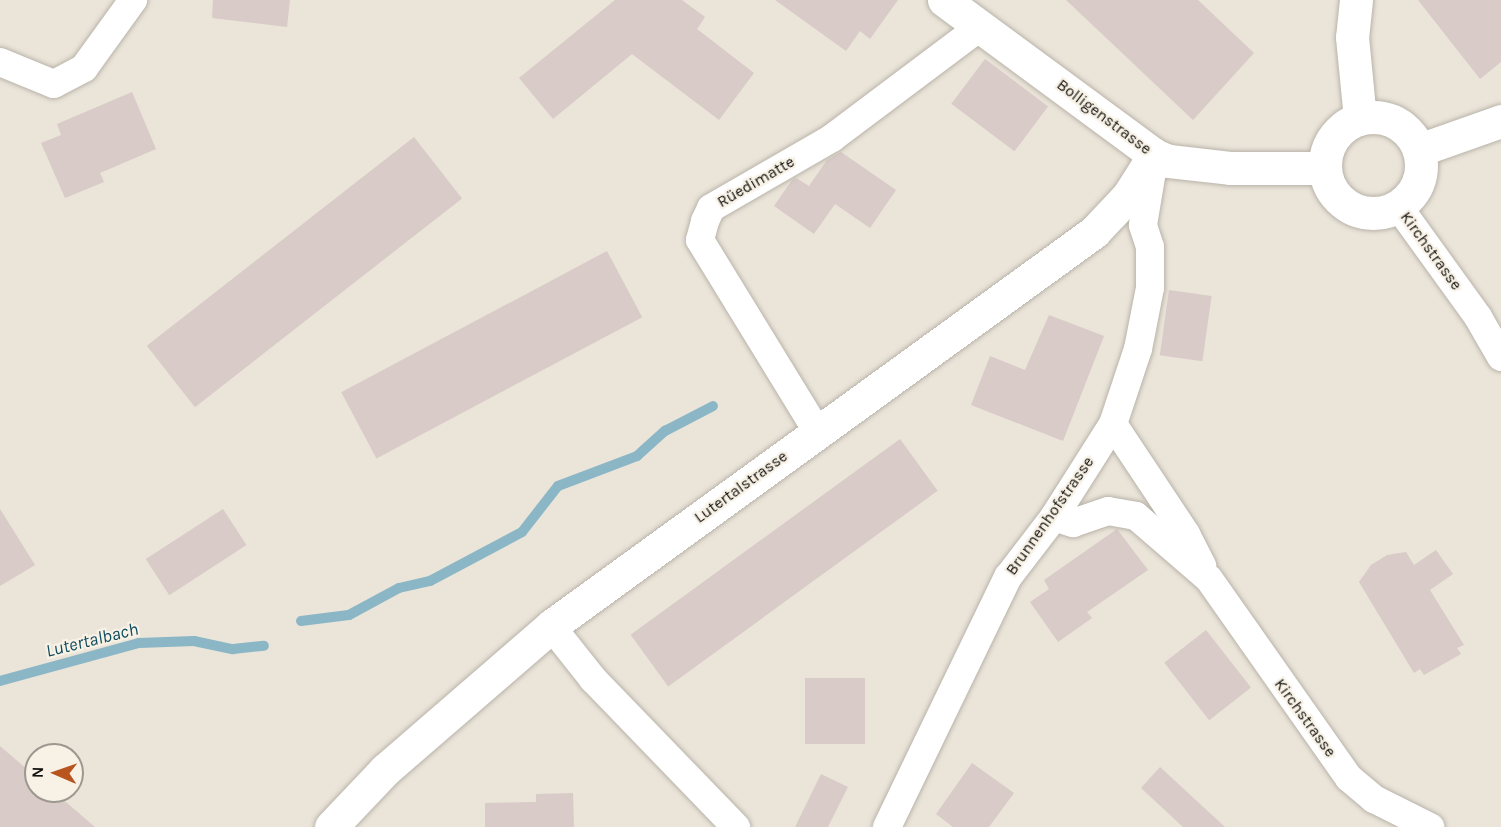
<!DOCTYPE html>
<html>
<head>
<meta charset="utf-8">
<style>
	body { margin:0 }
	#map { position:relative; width:1501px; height:827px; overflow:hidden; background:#eae4d9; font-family:Karla,sans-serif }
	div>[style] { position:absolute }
	.stream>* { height:10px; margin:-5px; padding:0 5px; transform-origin:5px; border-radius:5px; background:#8ab6c6 }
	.building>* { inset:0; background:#d9cbc8; transform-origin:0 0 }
	.roads { filter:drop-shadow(0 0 2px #b9b3a9) drop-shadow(0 0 2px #b9b3a9) }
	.street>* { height:28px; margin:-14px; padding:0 14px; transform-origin:14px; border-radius:14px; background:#fff }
	.secondary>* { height:33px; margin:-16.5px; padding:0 16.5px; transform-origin:16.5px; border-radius:16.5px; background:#fff }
	.secondary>.ring { margin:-16.5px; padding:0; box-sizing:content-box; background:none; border:33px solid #fff; border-radius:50% }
	span { translate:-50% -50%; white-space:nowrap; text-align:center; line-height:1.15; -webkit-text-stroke:4.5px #f7f1e6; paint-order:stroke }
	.street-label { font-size:16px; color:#14120e }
	.water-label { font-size:18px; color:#104c5e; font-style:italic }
	.north { position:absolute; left:24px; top:743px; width:60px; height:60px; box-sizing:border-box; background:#f7f1e6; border:2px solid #9c9890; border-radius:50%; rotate:272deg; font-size:16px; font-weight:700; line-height:24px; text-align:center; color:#14120e }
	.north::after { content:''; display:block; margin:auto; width:21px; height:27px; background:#b8541e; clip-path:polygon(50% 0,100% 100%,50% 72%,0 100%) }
</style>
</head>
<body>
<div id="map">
	<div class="stream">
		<div style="left:301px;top:621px;width:48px;rotate:-7.1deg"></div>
		<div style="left:349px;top:615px;width:57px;rotate:-28.4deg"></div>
		<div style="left:399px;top:588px;width:32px;rotate:-13deg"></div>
		<div style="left:430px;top:581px;width:104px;rotate:-28deg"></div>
		<div style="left:522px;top:532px;width:58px;rotate:-52deg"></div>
		<div style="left:558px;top:486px;width:85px;rotate:-20.8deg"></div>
		<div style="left:637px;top:456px;width:38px;rotate:-42deg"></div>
		<div style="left:665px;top:431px;width:54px;rotate:-27.5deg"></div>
		<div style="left:0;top:681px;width:144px;rotate:-15.3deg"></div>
		<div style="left:139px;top:643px;width:55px;rotate:-2.1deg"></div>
		<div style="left:194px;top:641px;width:40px;rotate:12deg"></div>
		<div style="left:233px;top:649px;width:31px;rotate:-6deg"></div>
	</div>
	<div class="building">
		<div style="clip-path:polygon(213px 0,290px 0,287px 27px,212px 18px)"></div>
		<div style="clip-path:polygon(615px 0,682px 0,705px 17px,697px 29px,754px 73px,719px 120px,632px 54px,553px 119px,519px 78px)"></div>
		<div style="clip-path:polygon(775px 0,898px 0,870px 39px,860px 31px,846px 51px)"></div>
		<div style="clip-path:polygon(1066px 0,1198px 0,1254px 53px,1193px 120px)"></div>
		<div style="clip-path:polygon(1418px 0,1501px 0,1501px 62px,1480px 79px)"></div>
		<div style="left:985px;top:59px;width:79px;height:56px;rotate:37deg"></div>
		<div style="clip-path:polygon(132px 92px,156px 149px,100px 173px,104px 182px,65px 198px,41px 143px,61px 135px,57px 124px)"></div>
		<div style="left:414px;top:137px;width:78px;height:339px;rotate:52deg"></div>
		<div style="clip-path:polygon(841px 152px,896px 190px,870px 228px,835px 204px,814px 234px,774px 206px,792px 180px,796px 178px,809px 186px,827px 160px)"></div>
		<div style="left:607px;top:251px;width:75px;height:301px;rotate:62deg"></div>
		<div style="left:1169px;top:290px;width:43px;height:66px;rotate:8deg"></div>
		<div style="clip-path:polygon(1049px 315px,1104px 336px,1063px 441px,971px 405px,990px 356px,1025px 370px)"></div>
		<div style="left:900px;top:439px;width:64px;height:333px;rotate:54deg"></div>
		<div style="clip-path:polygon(0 509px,35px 565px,0 586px)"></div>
		<div style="left:223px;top:509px;width:43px;height:92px;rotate:57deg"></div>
		<div style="clip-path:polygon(1117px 529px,1148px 570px,1087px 612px,1092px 618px,1058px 642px,1030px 602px,1049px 589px,1044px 580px)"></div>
		<div style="clip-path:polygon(1436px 550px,1453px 574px,1430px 590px,1464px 645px,1457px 648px,1461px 654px,1424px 675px,1420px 669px,1414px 673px,1359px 582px,1371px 565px,1387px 555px,1406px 552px,1414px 565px)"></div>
		<div style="left:1206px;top:630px;width:73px;height:53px;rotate:52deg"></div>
		<div style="left:805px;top:678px;width:60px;height:66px"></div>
		<div style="clip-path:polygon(0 746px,36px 777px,36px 791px,53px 791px,95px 827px,0 827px)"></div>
		<div style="clip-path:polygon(972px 763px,1014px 793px,989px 827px,953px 827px,936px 814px)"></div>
		<div style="clip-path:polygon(1160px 767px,1225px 827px,1183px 827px,1141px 788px)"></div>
		<div style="clip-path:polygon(821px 774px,848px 787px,828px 827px,795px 827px)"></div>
		<div style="clip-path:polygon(573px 793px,574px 827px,485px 827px,485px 803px,536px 802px,536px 794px)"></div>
	</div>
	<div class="roads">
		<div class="street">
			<div style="left:0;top:62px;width:58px;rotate:22.2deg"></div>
			<div style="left:54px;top:84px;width:34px;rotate:-28deg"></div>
			<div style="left:84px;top:68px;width:84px;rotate:-54.2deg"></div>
			<div style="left:1398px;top:206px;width:137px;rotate:54.2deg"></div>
			<div style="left:1478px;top:317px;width:46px;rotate:60.1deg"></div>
			<div style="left:1113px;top:424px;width:132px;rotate:56.4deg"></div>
			<div style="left:1186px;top:534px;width:36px;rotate:63deg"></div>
			<div style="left:817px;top:431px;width:224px;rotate:-121.5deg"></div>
			<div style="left:700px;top:240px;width:20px;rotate:-75deg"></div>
			<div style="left:705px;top:221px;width:14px;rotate:-65deg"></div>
			<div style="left:711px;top:208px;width:140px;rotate:-30deg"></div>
			<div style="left:832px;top:138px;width:185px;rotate:-36.9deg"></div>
			<div style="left:1054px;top:517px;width:20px;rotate:18deg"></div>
			<div style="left:1073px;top:523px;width:37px;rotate:-19deg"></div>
			<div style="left:1108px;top:511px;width:28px;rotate:10deg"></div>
			<div style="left:1136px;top:516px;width:96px;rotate:40.8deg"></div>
			<div style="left:1209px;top:579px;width:243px;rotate:54.9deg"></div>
			<div style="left:1349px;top:778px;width:33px;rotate:40deg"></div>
			<div style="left:1374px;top:799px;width:63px;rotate:26.6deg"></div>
			<div style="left:551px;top:626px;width:68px;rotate:51.6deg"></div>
			<div style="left:593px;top:679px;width:206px;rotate:46deg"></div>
			<div style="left:887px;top:827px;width:278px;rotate:-64.2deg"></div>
			<div style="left:1008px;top:577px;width:76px;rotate:-52.5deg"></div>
			<div style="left:1054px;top:517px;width:110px;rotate:-57.6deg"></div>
			<div style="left:1113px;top:424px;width:79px;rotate:-71.6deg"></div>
			<div style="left:1138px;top:349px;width:62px;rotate:-78.9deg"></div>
			<div style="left:1150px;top:288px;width:41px;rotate:-90deg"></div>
			<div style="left:1150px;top:247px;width:23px;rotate:-108deg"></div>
			<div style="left:1143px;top:225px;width:67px;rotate:-80.5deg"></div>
		</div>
		<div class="secondary">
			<div style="left:944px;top:0;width:261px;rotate:36.4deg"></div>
			<div style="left:1154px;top:155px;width:16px;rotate:22deg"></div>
			<div style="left:1169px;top:161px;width:61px;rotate:6.5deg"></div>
			<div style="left:1230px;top:168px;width:95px"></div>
			<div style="left:1356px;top:0;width:37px;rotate:96deg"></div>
			<div style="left:1352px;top:37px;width:82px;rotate:84.4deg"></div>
			<div class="ring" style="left:1325px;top:117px;width:63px;height:63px"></div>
			<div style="left:1419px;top:150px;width:87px;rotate:-19.5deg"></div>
			<div style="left:331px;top:827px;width:79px;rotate:-46.5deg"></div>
			<div style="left:385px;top:770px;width:220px;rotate:-40.9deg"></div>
			<div style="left:551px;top:626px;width:671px;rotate:-35.96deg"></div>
			<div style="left:1094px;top:232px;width:50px;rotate:-46.6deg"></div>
			<div style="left:1128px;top:196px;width:49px;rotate:-57.6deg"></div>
		</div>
	</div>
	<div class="street-label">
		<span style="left:1104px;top:117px;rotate:37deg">Bolligenstrasse</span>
		<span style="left:756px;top:182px;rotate:-30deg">Rüedimatte</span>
		<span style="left:1431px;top:251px;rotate:54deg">Kirchstrasse</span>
		<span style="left:741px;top:487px;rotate:-36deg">Lutertalstrasse</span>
		<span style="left:1050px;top:516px;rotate:-55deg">Brunnenhofstrasse</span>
		<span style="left:1305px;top:718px;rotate:54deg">Kirchstrasse</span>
	</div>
	<div class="water-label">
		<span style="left:92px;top:640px;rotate:-14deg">Lutertalbach</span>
	</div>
	<div class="north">N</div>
</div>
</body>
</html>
